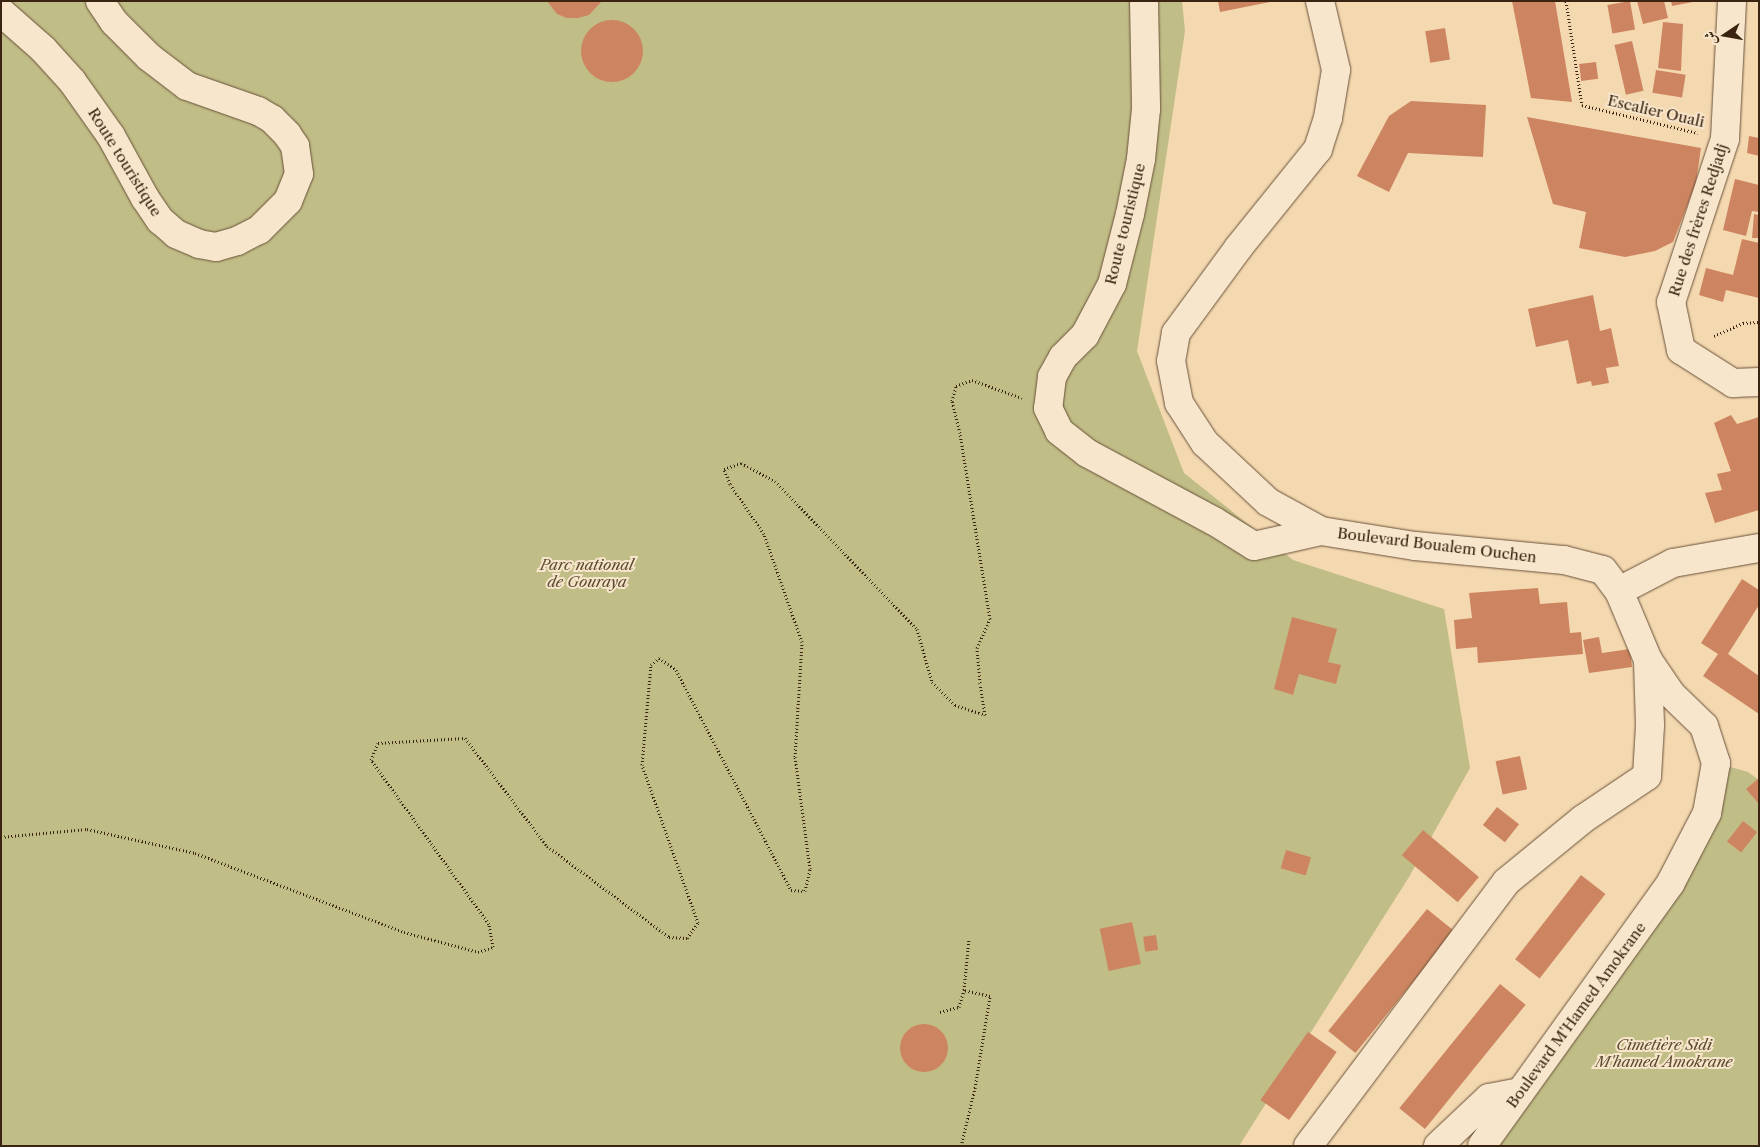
<!DOCTYPE html>
<html>
<head>
<meta charset="utf-8">
<style>
	body { margin:0 }
	#map { position:relative; width:1760px; height:1147px; overflow:hidden; background:#f4d8b0; font-family:"Libre Caslon Text",Amiri,serif }
	div>[style] { position:absolute }
	.green>* { inset:0; background:#c1bd87 }
	.building>* { inset:0; background:#cd8561; transform-origin:0 0 }
	.round { border-radius:50% }
	.path>* { height:3px; margin-top:-1.5px; transform-origin:0; background:repeating-linear-gradient(90deg,#3a2411 0 1px,transparent 0 3.5px) }
	.roads { filter:drop-shadow(0 0 1px #685139) drop-shadow(0 0 1px #685139) }
	.street>* { height:28px; margin:-14px; padding:0 14px; transform-origin:14px; border-radius:14px; background:#f8e6cc }
	.secondary>* { height:28px; margin:-14px; padding:0 14px; transform-origin:14px; border-radius:14px; background:#f8e6cc }
	span { translate:-50% -50%; white-space:nowrap; text-align:center; line-height:1.15; -webkit-text-stroke:4px #f8e6cc; paint-order:stroke }
	.street-label { font-size:15px; color:#3a2411 }
	.park-label { font-size:15px; color:#5c4a2e; font-style:italic }
	.frame { position:absolute; inset:0; border:2px solid #3a2411; pointer-events:none }
	.north { position:absolute; left:1700px; top:10px; width:50px; height:50px; -webkit-text-stroke:4px #f8e6cc; paint-order:stroke; rotate:258deg; font-size:14px; font-weight:700; line-height:20px; text-align:center; color:#3a2411 }
	.north::after { content:''; display:block; margin:auto; width:18px; height:22px; background:#3a2411; clip-path:polygon(50% 0,100% 100%,50% 72%,0 100%) }
</style>
</head>
<body>
<div id="map">
	<div class="green">
		<div style="clip-path:polygon(1px 1px,1182px 1px,1185px 31px,1137px 351px,1184px 473px,1293px 560px,1444px 609px,1470px 768px,1409px 877px,1239px 1146px,1px 1146px)"></div>
		<div style="clip-path:polygon(1716px 763px,1748px 772px,1759px 780px,1759px 1146px,1482px 1146px,1670px 884px)"></div>
	</div>
	<div class="building">
		<div style="clip-path:polygon(547px 1px,602px 1px,589px 15px,578px 18px,567px 18px,557px 14px)"></div>
		<div style="clip-path:polygon(1218px 1px,1269px 1px,1270px 2px,1220px 12px)"></div>
		<div style="clip-path:polygon(1512px 1px,1555px 1px,1572px 102px,1531px 98px)"></div>
		<div style="left:1630px;top:1px;width:29px;height:23px;rotate:80deg"></div>
		<div style="clip-path:polygon(1637px 1px,1664px 1px,1668px 18px,1643px 24px)"></div>
		<div style="clip-path:polygon(1671px 1px,1693px 1px,1693px 2px,1672px 6px)"></div>
		<div class="round" style="left:581px;top:20px;width:62px;height:62px"></div>
		<div style="clip-path:polygon(1663px 22px,1683px 24px,1681px 71px,1658px 68px)"></div>
		<div style="left:1445px;top:28px;width:32px;height:20px;rotate:81deg"></div>
		<div style="left:1632px;top:41px;width:51px;height:18px;rotate:77deg"></div>
		<div style="left:1596px;top:62px;width:17px;height:17px;rotate:83deg"></div>
		<div style="left:1656px;top:70px;width:30px;height:23px;rotate:9deg"></div>
		<div style="clip-path:polygon(1411px 101px,1486px 105px,1483px 157px,1408px 153px,1389px 192px,1357px 176px,1389px 116px)"></div>
		<div style="clip-path:polygon(1527px 117px,1701px 148px,1696px 183px,1673px 242px,1655px 251px,1625px 257px,1579px 248px,1586px 212px,1553px 204px)"></div>
		<div style="clip-path:polygon(1749px 136px,1759px 138px,1759px 156px,1747px 153px)"></div>
		<div style="clip-path:polygon(1735px 179px,1759px 185px,1759px 212px,1752px 211px,1746px 236px,1723px 230px)"></div>
		<div style="clip-path:polygon(1754px 214px,1759px 215px,1759px 238px,1752px 238px)"></div>
		<div style="clip-path:polygon(1742px 239px,1759px 243px,1759px 298px,1726px 290px,1723px 302px,1699px 295px,1706px 268px,1733px 275px)"></div>
		<div style="clip-path:polygon(1593px 295px,1600px 331px,1611px 328px,1619px 366px,1606px 368px,1609px 383px,1592px 386px,1591px 381px,1577px 384px,1568px 340px,1536px 347px,1528px 309px)"></div>
		<div style="clip-path:polygon(1731px 415px,1737px 424px,1759px 417px,1759px 510px,1715px 523px,1705px 493px,1722px 490px,1717px 474px,1731px 471px,1714px 423px)"></div>
		<div style="clip-path:polygon(1742px 579px,1759px 590px,1759px 605px,1728px 654px,1759px 676px,1759px 714px,1703px 676px,1718px 654px,1701px 643px)"></div>
		<div style="clip-path:polygon(1538px 588px,1540px 604px,1567px 602px,1570px 633px,1581px 632px,1583px 654px,1478px 663px,1477px 647px,1456px 649px,1454px 620px,1472px 618px,1469px 593px)"></div>
		<div style="clip-path:polygon(1292px 617px,1337px 629px,1328px 662px,1341px 665px,1336px 684px,1299px 674px,1293px 695px,1274px 689px)"></div>
		<div style="clip-path:polygon(1599px 637px,1602px 653px,1630px 649px,1632px 667px,1589px 673px,1583px 640px)"></div>
		<div style="left:1520px;top:756px;width:34px;height:25px;rotate:78deg"></div>
		<div style="clip-path:polygon(1759px 778px,1759px 804px,1746px 789px)"></div>
		<div style="left:1497px;top:807px;width:28px;height:23px;rotate:38deg"></div>
		<div style="left:1743px;top:821px;width:18px;height:26px;rotate:38deg"></div>
		<div style="left:1423px;top:830px;width:73px;height:33px;rotate:40deg"></div>
		<div style="left:1286px;top:850px;width:26px;height:19px;rotate:16deg"></div>
		<div style="left:1581px;top:875px;width:31px;height:107px;rotate:38deg"></div>
		<div style="left:1427px;top:909px;width:35px;height:157px;rotate:39deg"></div>
		<div style="left:1132px;top:922px;width:43px;height:33px;rotate:78deg"></div>
		<div style="left:1156px;top:935px;width:15px;height:13px;rotate:82deg"></div>
		<div style="left:1500px;top:984px;width:33px;height:160px;rotate:39deg"></div>
		<div class="round" style="left:900px;top:1024px;width:48px;height:48px"></div>
		<div style="left:1308px;top:1032px;width:35px;height:83px;rotate:35deg"></div>
	</div>
	<div class="path">
		<div style="left:1566px;top:1px;width:105px;rotate:81.3deg"></div>
		<div style="left:1582px;top:105px;width:119px;rotate:13.6deg"></div>
		<div style="left:1714px;top:336px;width:32px;rotate:-24deg"></div>
		<div style="left:1743px;top:323px;width:16px;rotate:-4deg"></div>
		<div style="left:1px;top:837px;width:86px;rotate:-5.3deg"></div>
		<div style="left:87px;top:829px;width:111px;rotate:12.5deg"></div>
		<div style="left:195px;top:853px;width:223px;rotate:20.7deg"></div>
		<div style="left:404px;top:932px;width:77px;rotate:15.1deg"></div>
		<div style="left:478px;top:952px;width:16px;rotate:-18deg"></div>
		<div style="left:493px;top:947px;width:23px;rotate:-100deg"></div>
		<div style="left:489px;top:924px;width:202px;rotate:-125.7deg"></div>
		<div style="left:371px;top:760px;width:18px;rotate:-68deg"></div>
		<div style="left:378px;top:743px;width:87px;rotate:-3.3deg"></div>
		<div style="left:465px;top:738px;width:136px;rotate:52.8deg"></div>
		<div style="left:547px;top:846px;width:152px;rotate:36.7deg"></div>
		<div style="left:669px;top:937px;width:18px;rotate:3deg"></div>
		<div style="left:687px;top:938px;width:19px;rotate:-54deg"></div>
		<div style="left:698px;top:923px;width:168px;rotate:-109.5deg"></div>
		<div style="left:642px;top:765px;width:100px;rotate:-84.9deg"></div>
		<div style="left:651px;top:665px;width:11px;rotate:-41deg"></div>
		<div style="left:659px;top:658px;width:21px;rotate:35deg"></div>
		<div style="left:676px;top:670px;width:248px;rotate:62.4deg"></div>
		<div style="left:791px;top:890px;width:14px;rotate:4deg"></div>
		<div style="left:805px;top:891px;width:23px;rotate:-77deg"></div>
		<div style="left:810px;top:869px;width:113px;rotate:-97.6deg"></div>
		<div style="left:795px;top:757px;width:115px;rotate:-86.5deg"></div>
		<div style="left:802px;top:642px;width:114px;rotate:-109.4deg"></div>
		<div style="left:764px;top:534px;width:60px;rotate:-124.2deg"></div>
		<div style="left:730px;top:484px;width:16px;rotate:-112deg"></div>
		<div style="left:724px;top:469px;width:18px;rotate:-19deg"></div>
		<div style="left:741px;top:463px;width:38px;rotate:28deg"></div>
		<div style="left:775px;top:481px;width:205px;rotate:46.2deg"></div>
		<div style="left:917px;top:629px;width:55px;rotate:74.2deg"></div>
		<div style="left:932px;top:682px;width:33px;rotate:45deg"></div>
		<div style="left:955px;top:705px;width:32px;rotate:18deg"></div>
		<div style="left:985px;top:715px;width:32px;rotate:-99deg"></div>
		<div style="left:980px;top:683px;width:35px;rotate:-95deg"></div>
		<div style="left:977px;top:648px;width:32px;rotate:-66deg"></div>
		<div style="left:990px;top:619px;width:188px;rotate:-99.2deg"></div>
		<div style="left:960px;top:433px;width:33px;rotate:-104deg"></div>
		<div style="left:952px;top:401px;width:16px;rotate:-75deg"></div>
		<div style="left:956px;top:386px;width:17px;rotate:-21deg"></div>
		<div style="left:972px;top:380px;width:53px;rotate:19.8deg"></div>
		<div style="left:940px;top:1012px;width:20px;rotate:-15deg"></div>
		<div style="left:959px;top:1007px;width:18px;rotate:-74deg"></div>
		<div style="left:961px;top:1146px;width:60px;rotate:-76.4deg"></div>
		<div style="left:975px;top:1088px;width:93px;rotate:-80.7deg"></div>
		<div style="left:990px;top:996px;width:27px;rotate:-167deg"></div>
		<div style="left:964px;top:990px;width:52px;rotate:-84.5deg"></div>
	</div>
	<div class="roads">
		<div class="street">
			<div style="left:1144px;top:1px;width:108px;rotate:88.9deg"></div>
			<div style="left:1146px;top:109px;width:50px;rotate:95.7deg"></div>
			<div style="left:1141px;top:159px;width:56px;rotate:101.3deg"></div>
			<div style="left:1130px;top:214px;width:72px;rotate:104.4deg"></div>
			<div style="left:1112px;top:284px;width:58px;rotate:117.9deg"></div>
			<div style="left:1085px;top:335px;width:31px;rotate:135deg"></div>
			<div style="left:1063px;top:357px;width:23px;rotate:119deg"></div>
			<div style="left:1052px;top:377px;width:31px;rotate:97deg"></div>
			<div style="left:1048px;top:408px;width:25px;rotate:64deg"></div>
			<div style="left:1059px;top:431px;width:36px;rotate:38deg"></div>
			<div style="left:1087px;top:453px;width:144px;rotate:28.2deg"></div>
			<div style="left:1214px;top:521px;width:47px;rotate:32deg"></div>
			<div style="left:1254px;top:546px;width:69px;rotate:-12.6deg"></div>
			<div style="left:1732px;top:1px;width:138px;rotate:92.9deg"></div>
			<div style="left:1725px;top:139px;width:172px;rotate:108.3deg"></div>
			<div style="left:1671px;top:302px;width:49px;rotate:78.2deg"></div>
			<div style="left:1681px;top:350px;width:62px;rotate:32.4deg"></div>
			<div style="left:1733px;top:383px;width:26px;rotate:-2deg"></div>
			<div style="left:1px;top:12px;width:56px;rotate:41.4deg"></div>
			<div style="left:43px;top:49px;width:43px;rotate:47.8deg"></div>
			<div style="left:72px;top:81px;width:67px;rotate:54.7deg"></div>
			<div style="left:111px;top:136px;width:71px;rotate:61.3deg"></div>
			<div style="left:145px;top:198px;width:27px;rotate:56deg"></div>
			<div style="left:160px;top:220px;width:21px;rotate:41deg"></div>
			<div style="left:176px;top:234px;width:25px;rotate:23deg"></div>
			<div style="left:199px;top:244px;width:17px;rotate:10deg"></div>
			<div style="left:216px;top:247px;width:22px;rotate:-16deg"></div>
			<div style="left:237px;top:241px;width:25px;rotate:-27deg"></div>
			<div style="left:259px;top:230px;width:41px;rotate:-45deg"></div>
			<div style="left:288px;top:201px;width:29px;rotate:-68deg"></div>
			<div style="left:299px;top:174px;width:28px;rotate:-98deg"></div>
			<div style="left:295px;top:146px;width:14px;rotate:-124deg"></div>
			<div style="left:287px;top:134px;width:21px;rotate:-135deg"></div>
			<div style="left:272px;top:119px;width:16px;rotate:-150deg"></div>
			<div style="left:258px;top:111px;width:75px;rotate:-160.6deg"></div>
			<div style="left:187px;top:86px;width:48px;rotate:-142.7deg"></div>
			<div style="left:149px;top:57px;width:49px;rotate:-135deg"></div>
			<div style="left:114px;top:22px;width:25px;rotate:-124deg"></div>
			<div style="left:1619px;top:591px;width:61px;rotate:-27.4deg"></div>
			<div style="left:1673px;top:563px;width:87px;rotate:-9.9deg"></div>
			<div style="left:1308px;top:1146px;width:330px;rotate:-53.1deg"></div>
			<div style="left:1506px;top:882px;width:99px;rotate:-39.3deg"></div>
			<div style="left:1583px;top:819px;width:77px;rotate:-33.9deg"></div>
			<div style="left:1647px;top:776px;width:51px;rotate:-86.6deg"></div>
			<div style="left:1650px;top:725px;width:65px;rotate:-91.8deg"></div>
			<div style="left:1438px;top:1146px;width:70px;rotate:-43.3deg"></div>
			<div style="left:1489px;top:1098px;width:32px;rotate:-11deg"></div>
		</div>
		<div class="secondary">
			<div style="left:1320px;top:1px;width:71px;rotate:76.9deg"></div>
			<div style="left:1336px;top:70px;width:49px;rotate:99.5deg"></div>
			<div style="left:1328px;top:118px;width:33px;rotate:108deg"></div>
			<div style="left:1318px;top:149px;width:126px;rotate:128.9deg"></div>
			<div style="left:1239px;top:247px;width:107px;rotate:126.2deg"></div>
			<div style="left:1176px;top:333px;width:28px;rotate:100deg"></div>
			<div style="left:1171px;top:361px;width:43px;rotate:79.2deg"></div>
			<div style="left:1179px;top:403px;width:48px;rotate:57deg"></div>
			<div style="left:1205px;top:443px;width:86px;rotate:43.1deg"></div>
			<div style="left:1268px;top:502px;width:60px;rotate:28.7deg"></div>
			<div style="left:1321px;top:531px;width:95px;rotate:9.1deg"></div>
			<div style="left:1415px;top:546px;width:150px;rotate:5.4deg"></div>
			<div style="left:1564px;top:560px;width:40px;rotate:14.4deg"></div>
			<div style="left:1603px;top:570px;width:26px;rotate:53deg"></div>
			<div style="left:1619px;top:591px;width:75px;rotate:67.2deg"></div>
			<div style="left:1648px;top:660px;width:41px;rotate:55.9deg"></div>
			<div style="left:1671px;top:694px;width:46px;rotate:44.1deg"></div>
			<div style="left:1704px;top:726px;width:39px;rotate:72deg"></div>
			<div style="left:1716px;top:763px;width:51px;rotate:100.2deg"></div>
			<div style="left:1707px;top:813px;width:80px;rotate:117.5deg"></div>
			<div style="left:1670px;top:884px;width:322px;rotate:125.7deg"></div>
		</div>
	</div>
	<div class="street-label">
		<span style="left:1656px;top:111px;rotate:13deg">Escalier Ouali</span>
		<span style="left:125px;top:162px;rotate:58deg">Route touristique</span>
		<span style="left:1698px;top:220px;rotate:-72deg">Rue des frères Redjadj</span>
		<span style="left:1125px;top:224px;rotate:-76deg">Route touristique</span>
		<span style="left:1437px;top:545px;rotate:7deg">Boulevard Boualem Ouchen</span>
		<span style="left:1576px;top:1015px;rotate:-54deg">Boulevard M'Hamed Amokrane</span>
	</div>
	<div class="park-label">
		<span style="left:587px;top:573px">Parc national<br>de Gouraya</span>
		<span style="left:1664px;top:1053px">Cimetière Sidi<br>M'hamed Amokrane</span>
	</div>
	<div class="frame"></div>
	<div class="north">ش</div>
</div>
</body>
</html>
